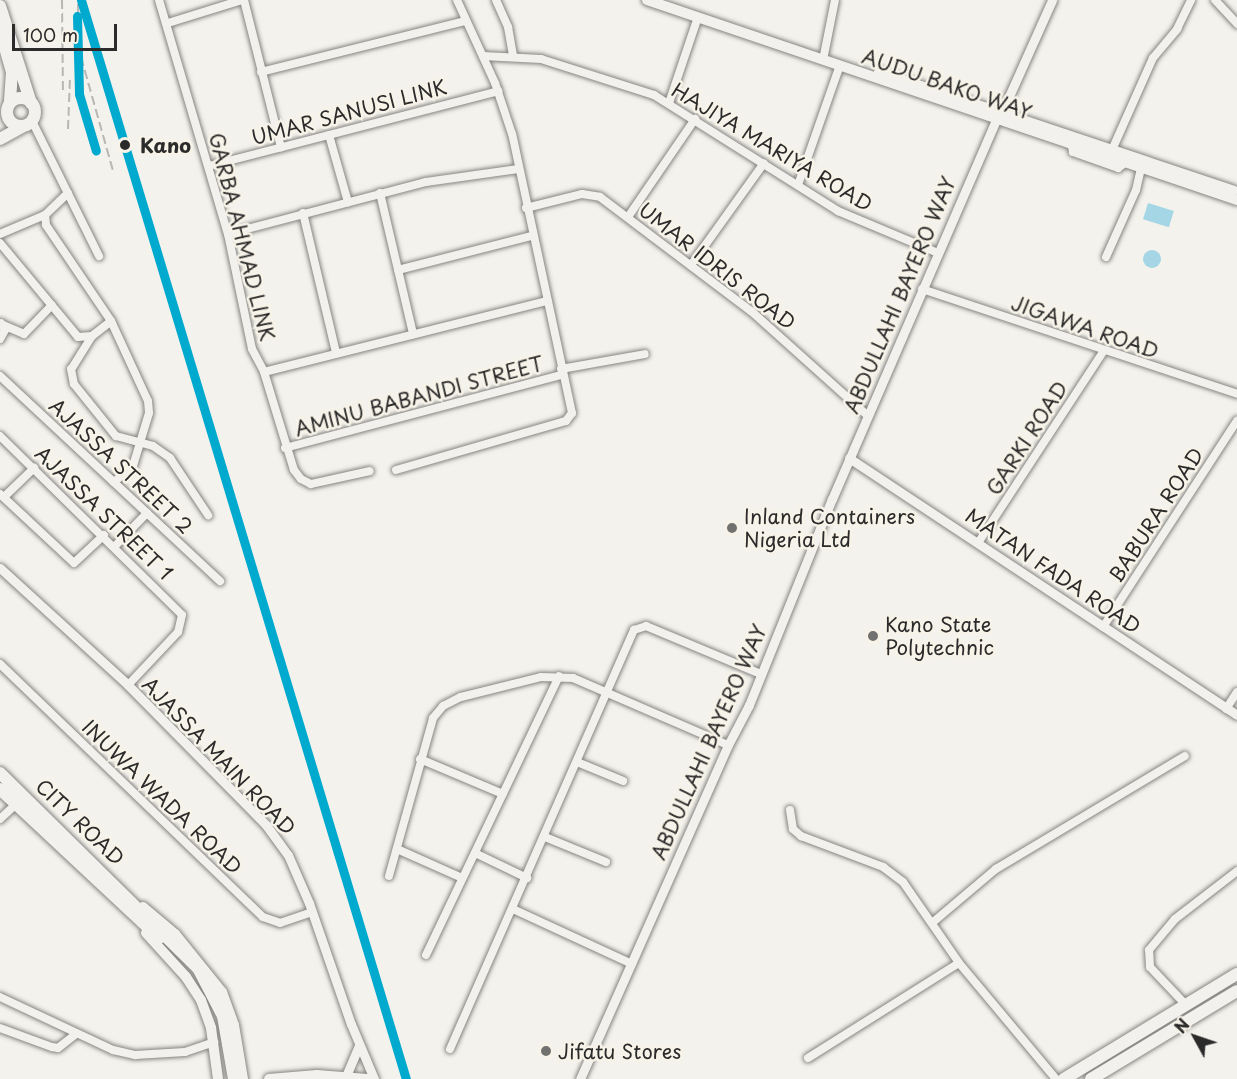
<!DOCTYPE html>
<html>
<head>
<meta charset="utf-8">
<style>
	body { margin:0 }
	#map { position:relative; width:1237px; height:1079px; overflow:hidden; background:#f4f2ec; font-family:"Playpen Sans",sans-serif }
	div>[style] { position:absolute }
	.water>* { inset:0; background:#a4d6e6; transform-origin:0 0 }
	.round { border-radius:50% }
	.roads { filter:drop-shadow(0 0 2px #858582) drop-shadow(0 0 2px #858582) }
	.minor>* { height:8px; margin:-4px; padding:0 4px; transform-origin:4px; border-radius:4px; background:#f2f1ed }
	.tertiary>* { height:9px; margin:-4.5px; padding:0 4.5px; transform-origin:4.5px; border-radius:4.5px; background:#f2f1ed }
	.secondary>* { height:10px; margin:-5px; padding:0 5px; transform-origin:5px; border-radius:5px; background:#f2f1ed }
	.primary>* { height:12px; margin:-6px; padding:0 6px; transform-origin:6px; border-radius:6px; background:#f2f1ed }
	.primary>.ring { margin:-6px; padding:0; box-sizing:content-box; background:none; border:12px solid #f2f1ed; border-radius:50% }
	.trunk>* { height:12px; margin:-6px; padding:0 6px; transform-origin:6px; border-radius:6px; background:#f2f1ed }
	.rail>* { height:2px; margin-top:-1px; transform-origin:0; background:repeating-linear-gradient(90deg,#b8b7b5 0 9px,transparent 0 13.5px) }
	.rail-1>* { height:9px; margin:-4.5px; padding:0 4.5px; transform-origin:4.5px; border-radius:4.5px; background:#00a9ce }
	.dots>* { width:16px; height:16px; translate:-50% -50%; box-sizing:border-box; border:3px solid #f7f3e8; border-radius:50% }
	span { translate:-50% -50%; white-space:nowrap; text-align:center; line-height:1.15; -webkit-text-stroke:5px #f7f3e8; paint-order:stroke }
	.street-label { font-size:20px; color:#2b2b2b }
	.stop-label { font-size:20px; color:#2b2b2b; font-weight:700 }
	.left { translate:0 -50%; text-align:left }
	.poi-label { font-size:20px; color:#2b2b2b }
	.north { position:absolute; left:1165px; top:1007px; width:60px; height:60px; -webkit-text-stroke:4px #f7f3e8; paint-order:stroke; rotate:310deg; font-size:16px; font-weight:700; line-height:24px; text-align:center; color:#2b2b2b }
	.north::after { content:''; display:block; margin:auto; width:21px; height:27px; background:#2b2b2b; clip-path:polygon(50% 0,100% 100%,50% 72%,0 100%) }
	.scale { position:absolute; left:12px; top:24px; width:105px; height:27px; box-sizing:border-box; border:3px solid #2b2b2b; border-top:0; padding-left:8px; font-size:18px; line-height:21px; white-space:nowrap; color:#2b2b2b; -webkit-text-stroke:4px #f7f3e8; paint-order:stroke }
</style>
</head>
<body>
<div id="map">
	<div class="water">
		<div style="left:1148px;top:203px;width:27px;height:17px;rotate:17deg"></div>
		<div class="round" style="left:1143px;top:250px;width:18px;height:18px"></div>
	</div>
	<div class="roads">
		<div class="minor">
			<div style="left:159px;top:0;width:244px;rotate:73.6deg"></div>
			<div style="left:228px;top:234px;width:117px;rotate:78.2deg"></div>
			<div style="left:252px;top:349px;width:26px;rotate:62deg"></div>
			<div style="left:264px;top:372px;width:102px;rotate:73deg"></div>
			<div style="left:294px;top:470px;width:11px;rotate:52deg"></div>
			<div style="left:301px;top:479px;width:11px;rotate:27deg"></div>
			<div style="left:311px;top:484px;width:60px;rotate:-12.4deg"></div>
			<div style="left:244px;top:0;width:152px;rotate:75.9deg"></div>
			<div style="left:496px;top:0;width:30px;rotate:66deg"></div>
			<div style="left:508px;top:27px;width:29px;rotate:80deg"></div>
			<div style="left:1215px;top:0;width:33px;rotate:47deg"></div>
			<div style="left:168px;top:23px;width:77px;rotate:-17.3deg"></div>
			<div style="left:483px;top:56px;width:58px;rotate:3deg"></div>
			<div style="left:541px;top:59px;width:119px;rotate:17.7deg"></div>
			<div style="left:654px;top:95px;width:218px;rotate:32.2deg"></div>
			<div style="left:838px;top:211px;width:108px;rotate:22.8deg"></div>
			<div style="left:823px;top:60px;width:61px;rotate:-78.7deg"></div>
			<div style="left:261px;top:72px;width:211px;rotate:-14deg"></div>
			<div style="left:669px;top:103px;width:91px;rotate:-71.4deg"></div>
			<div style="left:32px;top:121px;width:151px;rotate:63.6deg"></div>
			<div style="left:329px;top:135px;width:70px;rotate:74.2deg"></div>
			<div style="left:1072px;top:146px;width:6px;rotate:81deg"></div>
			<div style="left:1073px;top:152px;width:48px;rotate:19.6deg"></div>
			<div style="left:1118px;top:168px;width:9px;rotate:-36deg"></div>
			<div style="left:1112px;top:150px;width:101px;rotate:-66deg"></div>
			<div style="left:1153px;top:58px;width:38px;rotate:-50deg"></div>
			<div style="left:1177px;top:29px;width:32px;rotate:-64deg"></div>
			<div style="left:209px;top:166px;width:299px;rotate:-14.5deg"></div>
			<div style="left:798px;top:185px;width:127px;rotate:-70.7deg"></div>
			<div style="left:68px;top:193px;width:32px;rotate:136deg"></div>
			<div style="left:45px;top:215px;width:10px;rotate:84deg"></div>
			<div style="left:46px;top:225px;width:116px;rotate:55.9deg"></div>
			<div style="left:111px;top:321px;width:88px;rotate:65.2deg"></div>
			<div style="left:148px;top:401px;width:12px;rotate:85deg"></div>
			<div style="left:149px;top:413px;width:55px;rotate:106.8deg"></div>
			<div style="left:133px;top:466px;width:25px;rotate:140deg"></div>
			<div style="left:380px;top:193px;width:145px;rotate:76.8deg"></div>
			<div style="left:526px;top:208px;width:58px;rotate:-14deg"></div>
			<div style="left:582px;top:194px;width:18px;rotate:9deg"></div>
			<div style="left:600px;top:197px;width:189px;rotate:37.1deg"></div>
			<div style="left:751px;top:311px;width:157px;rotate:41.9deg"></div>
			<div style="left:303px;top:213px;width:144px;rotate:76.7deg"></div>
			<div style="left:628px;top:217px;width:119px;rotate:-55.6deg"></div>
			<div style="left:0;top:234px;width:49px;rotate:-22.9deg"></div>
			<div style="left:228px;top:234px;width:205px;rotate:-14.7deg"></div>
			<div style="left:426px;top:182px;width:93px;rotate:-8deg"></div>
			<div style="left:0;top:243px;width:122px;rotate:50.3deg"></div>
			<div style="left:78px;top:337px;width:14px;rotate:-4deg"></div>
			<div style="left:92px;top:336px;width:24px;rotate:-38deg"></div>
			<div style="left:1106px;top:257px;width:73px;rotate:-65.9deg"></div>
			<div style="left:1136px;top:190px;width:23px;rotate:-77deg"></div>
			<div style="left:691px;top:265px;width:125px;rotate:-54.4deg"></div>
			<div style="left:398px;top:270px;width:137px;rotate:-14.3deg"></div>
			<div style="left:922px;top:289px;width:332px;rotate:18.4deg"></div>
			<div style="left:3px;top:325px;width:23px;rotate:23deg"></div>
			<div style="left:24px;top:334px;width:40px;rotate:-46deg"></div>
			<div style="left:92px;top:336px;width:39px;rotate:122deg"></div>
			<div style="left:71px;top:369px;width:15px;rotate:79deg"></div>
			<div style="left:74px;top:384px;width:67px;rotate:51.1deg"></div>
			<div style="left:116px;top:436px;width:38px;rotate:15deg"></div>
			<div style="left:153px;top:446px;width:21px;rotate:35deg"></div>
			<div style="left:170px;top:458px;width:69px;rotate:56.3deg"></div>
			<div style="left:0;top:339px;width:10px;rotate:-61deg"></div>
			<div style="left:5px;top:330px;width:8px;rotate:-120deg"></div>
			<div style="left:561px;top:369px;width:85px;rotate:-10.1deg"></div>
			<div style="left:264px;top:372px;width:291px;rotate:-14.1deg"></div>
			<div style="left:0;top:376px;width:301px;rotate:43deg"></div>
			<div style="left:0;top:436px;width:255px;rotate:44.5deg"></div>
			<div style="left:182px;top:615px;width:17px;rotate:103deg"></div>
			<div style="left:178px;top:632px;width:73px;rotate:133.3deg"></div>
			<div style="left:285px;top:448px;width:286px;rotate:-14.8deg"></div>
			<div style="left:396px;top:470px;width:177px;rotate:-16.1deg"></div>
			<div style="left:566px;top:421px;width:10px;rotate:-53deg"></div>
			<div style="left:572px;top:413px;width:285px;rotate:-102.1deg"></div>
			<div style="left:512px;top:134px;width:54px;rotate:-108.4deg"></div>
			<div style="left:495px;top:83px;width:91px;rotate:-114.6deg"></div>
			<div style="left:0;top:494px;width:101px;rotate:43deg"></div>
			<div style="left:74px;top:563px;width:41px;rotate:-43deg"></div>
			<div style="left:4px;top:497px;width:42px;rotate:-44deg"></div>
			<div style="left:978px;top:543px;width:228px;rotate:-56.8deg"></div>
			<div style="left:115px;top:546px;width:46px;rotate:-45.9deg"></div>
			<div style="left:1103px;top:627px;width:246px;rotate:-57deg"></div>
			<div style="left:0;top:664px;width:365px;rotate:43.9deg"></div>
			<div style="left:263px;top:917px;width:18px;rotate:19deg"></div>
			<div style="left:280px;top:923px;width:34px;rotate:-19deg"></div>
			<div style="left:1226px;top:709px;width:20px;rotate:-57deg"></div>
			<div style="left:420px;top:759px;width:90px;rotate:22.9deg"></div>
			<div style="left:577px;top:762px;width:50px;rotate:22.4deg"></div>
			<div style="left:790px;top:810px;width:19px;rotate:81deg"></div>
			<div style="left:793px;top:829px;width:11px;rotate:41deg"></div>
			<div style="left:801px;top:836px;width:88px;rotate:20.7deg"></div>
			<div style="left:883px;top:867px;width:25px;rotate:37deg"></div>
			<div style="left:903px;top:882px;width:98px;rotate:55.3deg"></div>
			<div style="left:959px;top:963px;width:151px;rotate:50.1deg"></div>
			<div style="left:0;top:819px;width:22px;rotate:-43deg"></div>
			<div style="left:545px;top:837px;width:66px;rotate:22.3deg"></div>
			<div style="left:397px;top:849px;width:71px;rotate:24deg"></div>
			<div style="left:475px;top:853px;width:58px;rotate:25.7deg"></div>
			<div style="left:389px;top:876px;width:164px;rotate:-74.4deg"></div>
			<div style="left:433px;top:718px;width:16px;rotate:-50deg"></div>
			<div style="left:443px;top:706px;width:20px;rotate:-27deg"></div>
			<div style="left:461px;top:697px;width:82px;rotate:-14deg"></div>
			<div style="left:541px;top:677px;width:32px;rotate:2deg"></div>
			<div style="left:573px;top:678px;width:169px;rotate:23.4deg"></div>
			<div style="left:513px;top:909px;width:131px;rotate:24.8deg"></div>
			<div style="left:932px;top:923px;width:84px;rotate:-40.2deg"></div>
			<div style="left:996px;top:869px;width:220px;rotate:-30.9deg"></div>
			<div style="left:426px;top:955px;width:309px;rotate:-64.5deg"></div>
			<div style="left:0;top:997px;width:125px;rotate:25.1deg"></div>
			<div style="left:113px;top:1050px;width:23px;rotate:13deg"></div>
			<div style="left:135px;top:1055px;width:50px;rotate:-3.4deg"></div>
			<div style="left:185px;top:1052px;width:31px;rotate:-19deg"></div>
			<div style="left:1186px;top:1005px;width:52px;rotate:-133.5deg"></div>
			<div style="left:1150px;top:967px;width:17px;rotate:-93deg"></div>
			<div style="left:1149px;top:950px;width:40px;rotate:-50deg"></div>
			<div style="left:1175px;top:919px;width:78px;rotate:-37.7deg"></div>
			<div style="left:0;top:1028px;width:55px;rotate:20.1deg"></div>
			<div style="left:52px;top:1047px;width:6px;rotate:9deg"></div>
			<div style="left:58px;top:1048px;width:23px;rotate:-38deg"></div>
			<div style="left:450px;top:1049px;width:458px;rotate:-66.3deg"></div>
			<div style="left:634px;top:630px;width:13px;rotate:-18deg"></div>
			<div style="left:646px;top:626px;width:125px;rotate:22.7deg"></div>
			<div style="left:808px;top:1058px;width:178px;rotate:-32.2deg"></div>
		</div>
		<div class="tertiary">
			<div style="left:1002px;top:112px;width:123px;rotate:-65.9deg"></div>
			<div style="left:849px;top:458px;width:465px;rotate:33.5deg"></div>
			<div style="left:0;top:568px;width:173px;rotate:42.4deg"></div>
			<div style="left:128px;top:685px;width:197px;rotate:45.4deg"></div>
			<div style="left:266px;top:825px;width:37px;rotate:54deg"></div>
			<div style="left:288px;top:855px;width:52px;rotate:66.4deg"></div>
			<div style="left:309px;top:903px;width:128px;rotate:70.9deg"></div>
			<div style="left:351px;top:1024px;width:60px;rotate:67.3deg"></div>
			<div style="left:346px;top:1076px;width:33px;rotate:-67deg"></div>
			<div style="left:580px;top:1079px;width:365px;rotate:-66.1deg"></div>
			<div style="left:728px;top:745px;width:45px;rotate:-62.3deg"></div>
			<div style="left:749px;top:705px;width:222px;rotate:-68.1deg"></div>
			<div style="left:832px;top:499px;width:413px;rotate:-66.6deg"></div>
		</div>
		<div class="secondary">
			<div style="left:647px;top:0;width:623px;rotate:18.73deg"></div>
			<div style="left:879px;top:72px;width:374px;rotate:18.5deg"></div>
			<div style="left:143px;top:907px;width:42px;rotate:40.2deg"></div>
			<div style="left:175px;top:934px;width:75px;rotate:51deg"></div>
			<div style="left:222px;top:992px;width:35px;rotate:70deg"></div>
			<div style="left:234px;top:1025px;width:55px;rotate:80.5deg"></div>
			<div style="left:146px;top:933px;width:59px;rotate:47.7deg"></div>
			<div style="left:186px;top:977px;width:27px;rotate:57deg"></div>
			<div style="left:201px;top:1000px;width:30px;rotate:70deg"></div>
			<div style="left:211px;top:1028px;width:51px;rotate:82.2deg"></div>
			<div style="left:269px;top:1079px;width:48px;rotate:-4.8deg"></div>
			<div style="left:317px;top:1075px;width:50px;rotate:4.6deg"></div>
		</div>
		<div class="primary">
			<div style="left:0;top:6px;width:102px;rotate:72.3deg"></div>
			<div style="left:0;top:30px;width:44px;rotate:74.1deg"></div>
			<div style="left:12px;top:72px;width:31px;rotate:94deg"></div>
			<div class="ring" style="left:7px;top:98px;width:16px;height:16px"></div>
			<div style="left:0;top:139px;width:26px;rotate:-29deg"></div>
			<div style="left:1064px;top:1079px;width:202px;rotate:-31.3deg"></div>
			<div style="left:1091px;top:1079px;width:170px;rotate:-31.1deg"></div>
		</div>
		<div class="trunk">
			<div style="left:0;top:773px;width:278px;rotate:44.6deg"></div>
			<div style="left:198px;top:968px;width:54px;rotate:62.5deg"></div>
			<div style="left:223px;top:1016px;width:64px;rotate:80.1deg"></div>
			<div style="left:0;top:789px;width:218px;rotate:43.1deg"></div>
		</div>
	</div>
	<div class="rail">
		<div style="left:62px;top:0;width:90px;rotate:89.4deg"></div>
		<div style="left:81px;top:0;width:152px;rotate:73.6deg"></div>
		<div style="left:78px;top:4px;width:90px;rotate:89.4deg"></div>
		<div style="left:79px;top:94px;width:59px;rotate:73.4deg"></div>
		<div style="left:81px;top:57px;width:118px;rotate:74.3deg"></div>
		<div style="left:68px;top:129px;width:51px;rotate:-87.8deg"></div>
	</div>
	<div class="rail-1">
		<div style="left:81px;top:0;width:1127px;rotate:73.24deg"></div>
		<div style="left:77px;top:16px;width:78px;rotate:88.5deg"></div>
		<div style="left:79px;top:94px;width:59px;rotate:73.4deg"></div>
	</div>
	<div class="dots">
		<div style="left:125px;top:145px;background:#2b2b2b"></div>
		<div style="left:732px;top:528px;background:#71716f"></div>
		<div style="left:873px;top:636px;background:#71716f"></div>
		<div style="left:546px;top:1051px;background:#71716f"></div>
	</div>
	<div class="street-label">
		<span style="left:947px;top:84px;rotate:19deg">AUDU BAKO WAY</span>
		<span style="left:349px;top:112px;rotate:-15deg">UMAR SANUSI LINK</span>
		<span style="left:772px;top:147px;rotate:31deg">HAJIYA MARIYA ROAD</span>
		<span style="left:242px;top:237px;rotate:76deg">GARBA AHMAD LINK</span>
		<span style="left:717px;top:266px;rotate:38deg">UMAR IDRIS ROAD</span>
		<span style="left:900px;top:295px;rotate:-67deg">ABDULLAHI BAYERO WAY</span>
		<span style="left:1085px;top:327px;rotate:19deg">JIGAWA ROAD</span>
		<span style="left:419px;top:396px;rotate:-15deg">AMINU BABANDI STREET</span>
		<span style="left:1027px;top:438px;rotate:-57deg">GARKI ROAD</span>
		<span style="left:121px;top:466px;rotate:43deg">AJASSA STREET 2</span>
		<span style="left:104px;top:513px;rotate:44deg">AJASSA STREET 1</span>
		<span style="left:1156px;top:515px;rotate:-57deg">BABURA ROAD</span>
		<span style="left:1053px;top:571px;rotate:34deg">MATAN FADA ROAD</span>
		<span style="left:709px;top:742px;rotate:-66deg">ABDULLAHI BAYERO WAY</span>
		<span style="left:219px;top:756px;rotate:46deg">AJASSA MAIN ROAD</span>
		<span style="left:162px;top:797px;rotate:44deg">INUWA WADA ROAD</span>
		<span style="left:80px;top:822px;rotate:44deg">CITY ROAD</span>
	</div>
	<div class="stop-label">
		<span class="left" style="left:140px;top:145px">Kano</span>
	</div>
	<div class="poi-label">
		<span class="left" style="left:744px;top:528px">Inland Containers<br>Nigeria Ltd</span>
		<span class="left" style="left:885px;top:636px">Kano State<br>Polytechnic</span>
		<span class="left" style="left:558px;top:1051px">Jifatu Stores</span>
	</div>
	<div class="north">N</div>
	<div class="scale">100 m</div>
</div>
</body>
</html>
